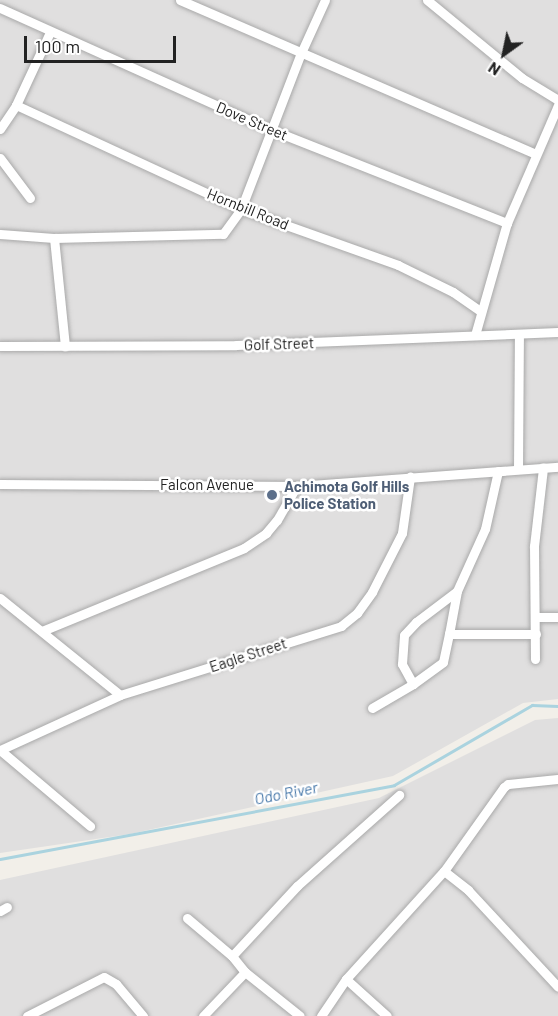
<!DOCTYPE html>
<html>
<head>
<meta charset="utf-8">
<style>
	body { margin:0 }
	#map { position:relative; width:558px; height:1016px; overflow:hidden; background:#f2efe9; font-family:Barlow,sans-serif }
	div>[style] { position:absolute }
	.residential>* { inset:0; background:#e0dfdf }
	.stream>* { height:3px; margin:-1.5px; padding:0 1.5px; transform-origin:1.5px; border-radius:1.5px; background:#aad3df }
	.roads { filter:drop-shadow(0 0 2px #a9a9a9) drop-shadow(0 0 2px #a9a9a9) }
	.minor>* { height:9px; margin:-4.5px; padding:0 4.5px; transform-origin:4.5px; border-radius:4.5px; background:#fff }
	.dots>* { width:16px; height:16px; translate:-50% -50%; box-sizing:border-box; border:3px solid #fff; border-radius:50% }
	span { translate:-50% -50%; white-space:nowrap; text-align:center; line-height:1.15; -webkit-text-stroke:5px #fff; paint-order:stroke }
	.street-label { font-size:15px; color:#222 }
	.service-label { font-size:15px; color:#4e5e75; font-weight:700 }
	.left { translate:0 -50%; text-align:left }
	.water-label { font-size:16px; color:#4a7aab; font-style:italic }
	.north { position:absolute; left:474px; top:24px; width:60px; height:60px; -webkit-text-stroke:4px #fff; paint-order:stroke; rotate:213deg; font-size:16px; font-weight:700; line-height:24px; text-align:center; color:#222 }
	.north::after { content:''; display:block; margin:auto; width:21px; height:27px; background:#222; clip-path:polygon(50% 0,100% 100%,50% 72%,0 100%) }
	.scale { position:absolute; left:24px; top:36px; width:152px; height:27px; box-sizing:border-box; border:3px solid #222; border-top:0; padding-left:8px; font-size:18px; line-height:21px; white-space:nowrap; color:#222; -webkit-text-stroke:4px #fff; paint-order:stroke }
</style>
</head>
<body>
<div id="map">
	<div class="residential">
		<div style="clip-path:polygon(0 0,558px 0,558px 699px,523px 703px,393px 776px,130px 834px,0 853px)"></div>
		<div style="clip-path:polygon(558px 718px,558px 1016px,0 1016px,0 880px,379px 798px,535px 720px)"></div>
	</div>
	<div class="stream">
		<div style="left:0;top:859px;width:401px;rotate:-10.6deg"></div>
		<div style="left:394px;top:785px;width:160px;rotate:-30.1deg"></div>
		<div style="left:532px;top:705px;width:26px;rotate:2deg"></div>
	</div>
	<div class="roads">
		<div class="minor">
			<div style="left:180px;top:0;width:388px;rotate:23.4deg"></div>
			<div style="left:427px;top:0;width:123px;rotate:39.4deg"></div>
			<div style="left:522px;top:78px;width:42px;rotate:31.4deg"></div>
			<div style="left:0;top:8px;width:298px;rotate:24.2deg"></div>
			<div style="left:272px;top:130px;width:253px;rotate:21.6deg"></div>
			<div style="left:16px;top:105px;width:248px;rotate:24.8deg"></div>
			<div style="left:241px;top:209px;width:167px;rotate:19.6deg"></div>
			<div style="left:398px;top:265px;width:61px;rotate:26.1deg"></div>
			<div style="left:453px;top:292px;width:33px;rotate:35deg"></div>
			<div style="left:0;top:129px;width:29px;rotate:-56deg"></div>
			<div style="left:16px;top:105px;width:81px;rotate:-65deg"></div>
			<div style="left:0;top:158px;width:50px;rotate:53.1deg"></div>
			<div style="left:0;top:234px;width:54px;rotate:4.2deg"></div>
			<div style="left:54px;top:238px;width:169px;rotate:-1.4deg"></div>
			<div style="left:223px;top:234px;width:31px;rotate:-54deg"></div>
			<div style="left:241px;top:209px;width:167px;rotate:-69deg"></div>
			<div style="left:301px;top:53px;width:58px;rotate:-65.6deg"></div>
			<div style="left:54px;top:238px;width:109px;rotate:84.2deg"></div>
			<div style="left:475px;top:335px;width:116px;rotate:-74.1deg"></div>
			<div style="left:507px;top:223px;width:129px;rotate:-66.6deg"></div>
			<div style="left:0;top:346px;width:236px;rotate:-0.2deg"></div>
			<div style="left:236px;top:345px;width:322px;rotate:-2.3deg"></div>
			<div style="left:518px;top:469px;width:134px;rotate:-89.6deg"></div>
			<div style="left:498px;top:471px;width:59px;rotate:102.6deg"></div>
			<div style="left:485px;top:529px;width:68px;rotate:114.3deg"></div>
			<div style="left:457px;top:591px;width:44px;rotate:100.5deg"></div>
			<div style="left:449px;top:634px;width:87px"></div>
			<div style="left:0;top:484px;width:297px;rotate:0.4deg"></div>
			<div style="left:297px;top:486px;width:262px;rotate:-4.2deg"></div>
			<div style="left:0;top:598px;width:154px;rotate:38.9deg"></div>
			<div style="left:536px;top:617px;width:22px"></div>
			<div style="left:42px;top:631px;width:218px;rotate:-22.3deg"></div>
			<div style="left:244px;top:548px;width:27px;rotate:-34deg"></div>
			<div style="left:266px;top:533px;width:17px;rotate:-50deg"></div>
			<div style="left:277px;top:520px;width:39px;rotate:-60deg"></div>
			<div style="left:535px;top:659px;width:113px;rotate:-90.5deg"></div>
			<div style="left:534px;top:546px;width:79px;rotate:-83.4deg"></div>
			<div style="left:413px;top:684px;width:37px;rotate:-36deg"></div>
			<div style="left:443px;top:662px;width:29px;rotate:-78deg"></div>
			<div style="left:372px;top:708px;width:48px;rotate:-30.3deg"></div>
			<div style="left:413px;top:684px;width:23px;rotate:-119deg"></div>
			<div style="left:402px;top:664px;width:29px;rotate:-86deg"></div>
			<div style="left:404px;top:635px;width:18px;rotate:-47deg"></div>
			<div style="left:416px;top:622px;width:51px;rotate:-37.1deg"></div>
			<div style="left:0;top:750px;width:132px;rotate:-24.6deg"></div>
			<div style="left:120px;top:695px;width:232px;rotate:-17.3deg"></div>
			<div style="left:341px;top:626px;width:21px;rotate:-39deg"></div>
			<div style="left:357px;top:613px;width:26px;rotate:-54deg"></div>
			<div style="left:372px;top:592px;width:66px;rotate:-63deg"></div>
			<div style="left:402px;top:533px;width:57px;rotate:-81.9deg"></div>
			<div style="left:0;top:750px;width:118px;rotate:40.2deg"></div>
			<div style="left:444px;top:871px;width:31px;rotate:38deg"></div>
			<div style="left:468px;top:890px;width:132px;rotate:47.1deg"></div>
			<div style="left:0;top:911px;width:8px;rotate:-30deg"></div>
			<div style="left:187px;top:918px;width:59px;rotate:40.2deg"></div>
			<div style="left:232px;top:956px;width:21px;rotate:51deg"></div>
			<div style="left:245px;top:972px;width:70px;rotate:38.7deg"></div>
			<div style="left:232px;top:956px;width:96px;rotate:-47.1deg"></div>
			<div style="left:297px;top:886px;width:137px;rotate:-41.7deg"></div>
			<div style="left:346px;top:979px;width:55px;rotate:42.1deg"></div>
			<div style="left:27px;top:1016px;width:86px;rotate:-26.9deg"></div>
			<div style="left:104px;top:977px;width:14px;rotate:30deg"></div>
			<div style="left:116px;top:984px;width:42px;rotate:49.8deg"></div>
			<div style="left:203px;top:1016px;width:61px;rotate:-46.3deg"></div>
			<div style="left:321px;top:1016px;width:45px;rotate:-56deg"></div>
			<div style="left:346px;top:979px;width:146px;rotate:-47.8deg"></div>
			<div style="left:444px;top:871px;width:103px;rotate:-54.5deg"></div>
			<div style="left:504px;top:787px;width:5px;rotate:-37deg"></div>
			<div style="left:508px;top:784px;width:50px;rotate:-5.7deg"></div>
		</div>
	</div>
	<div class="dots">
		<div style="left:272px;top:495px;background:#5c6f8a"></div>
	</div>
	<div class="street-label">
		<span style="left:252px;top:121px;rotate:23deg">Dove Street</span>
		<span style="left:248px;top:209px;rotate:22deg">Hornbill Road</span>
		<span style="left:279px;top:344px;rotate:-2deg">Golf Street</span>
		<span style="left:207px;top:485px">Falcon Avenue</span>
		<span style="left:248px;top:655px;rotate:-18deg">Eagle Street</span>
	</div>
	<div class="service-label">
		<span class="left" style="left:284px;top:495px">Achimota Golf Hills<br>Police Station</span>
	</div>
	<div class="water-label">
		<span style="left:286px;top:793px;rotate:-11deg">Odo River</span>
	</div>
	<div class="north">N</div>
	<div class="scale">100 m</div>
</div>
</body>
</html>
